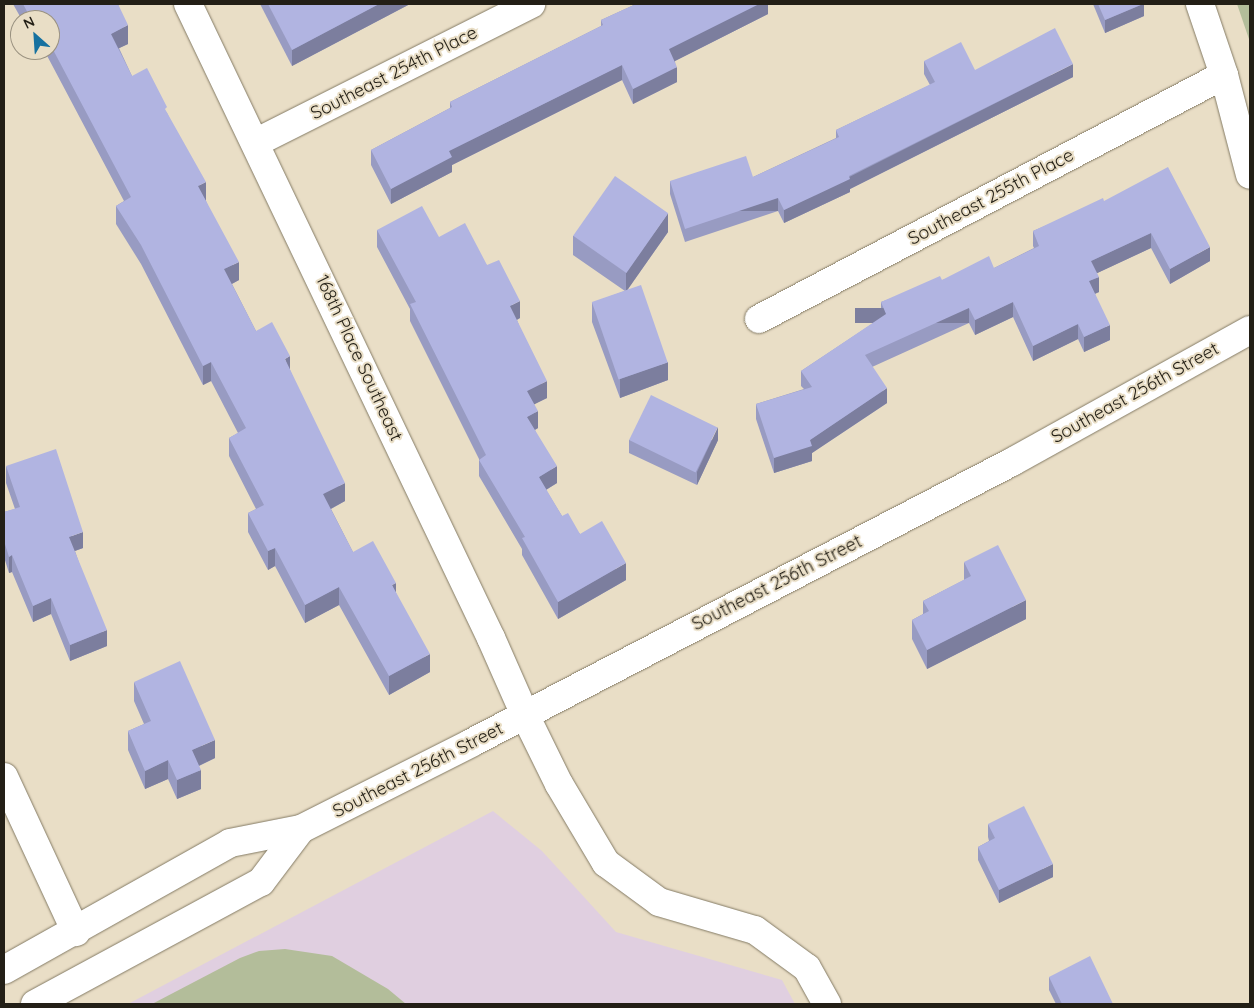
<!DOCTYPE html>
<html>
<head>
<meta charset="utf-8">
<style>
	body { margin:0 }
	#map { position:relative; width:1254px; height:1008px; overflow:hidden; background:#e9dec6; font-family:Quicksand,sans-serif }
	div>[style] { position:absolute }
	.education>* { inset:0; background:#e0cfe0 }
	.green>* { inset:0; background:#b3bd9a }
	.roads { filter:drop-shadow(0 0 1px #847b65) drop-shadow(0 0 1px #847b65) }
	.minor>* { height:28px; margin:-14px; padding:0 14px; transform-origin:14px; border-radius:14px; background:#fff }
	.major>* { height:28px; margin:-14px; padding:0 14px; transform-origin:14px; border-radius:14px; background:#fff }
	.wall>* { inset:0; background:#989bc2 }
	.shaded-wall>* { inset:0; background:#7c7e9e; transform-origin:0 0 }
	.building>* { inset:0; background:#b1b4e1; transform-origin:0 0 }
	span { translate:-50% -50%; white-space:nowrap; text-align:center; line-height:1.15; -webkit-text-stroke:4px #e9dec6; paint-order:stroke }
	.street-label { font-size:18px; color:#231f16 }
	.frame { position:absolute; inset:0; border:5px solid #231f16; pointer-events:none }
	.north { position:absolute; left:10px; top:10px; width:50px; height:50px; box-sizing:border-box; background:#e9dec6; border:1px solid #9a9280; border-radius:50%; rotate:334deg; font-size:14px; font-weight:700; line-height:20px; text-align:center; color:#231f16 }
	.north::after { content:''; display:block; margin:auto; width:18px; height:22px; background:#1671a0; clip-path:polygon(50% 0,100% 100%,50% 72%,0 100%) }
</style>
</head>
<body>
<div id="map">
	<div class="education">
		<div style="clip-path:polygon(493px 811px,542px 851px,616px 932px,782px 980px,795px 1004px,128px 1004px)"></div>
	</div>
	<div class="green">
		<div style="clip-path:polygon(1237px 4px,1250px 4px,1250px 42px)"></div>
		<div style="clip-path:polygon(285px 949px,332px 956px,388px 989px,406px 1004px,152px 1004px,240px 958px,259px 951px)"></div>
	</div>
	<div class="roads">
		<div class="minor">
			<div style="left:188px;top:4px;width:703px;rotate:64.46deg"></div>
			<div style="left:491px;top:638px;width:84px;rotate:66.2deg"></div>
			<div style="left:525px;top:715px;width:77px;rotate:63.8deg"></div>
			<div style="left:559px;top:784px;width:92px;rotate:59.3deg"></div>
			<div style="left:606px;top:863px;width:66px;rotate:36.3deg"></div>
			<div style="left:659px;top:902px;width:100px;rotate:16.3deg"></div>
			<div style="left:755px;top:930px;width:64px;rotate:36.2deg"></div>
			<div style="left:807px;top:968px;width:41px;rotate:60.9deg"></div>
			<div style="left:1200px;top:4px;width:75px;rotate:71.3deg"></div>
			<div style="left:1224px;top:75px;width:103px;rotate:75.4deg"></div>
			<div style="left:257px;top:142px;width:307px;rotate:-26.7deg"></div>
			<div style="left:759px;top:319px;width:525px;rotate:-27.69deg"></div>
			<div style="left:4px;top:777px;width:171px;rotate:65.1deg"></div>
		</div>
		<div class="major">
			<div style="left:4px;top:970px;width:259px;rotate:-29.3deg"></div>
			<div style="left:230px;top:843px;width:72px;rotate:-11.2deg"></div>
			<div style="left:301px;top:829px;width:191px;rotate:-26.8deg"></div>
			<div style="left:471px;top:743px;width:610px;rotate:-27.45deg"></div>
			<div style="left:1012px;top:462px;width:272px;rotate:-29deg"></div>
			<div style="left:35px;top:1004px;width:257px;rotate:-28.4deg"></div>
			<div style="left:261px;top:882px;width:66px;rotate:-53deg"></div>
		</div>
	</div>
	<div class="wall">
		<div style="clip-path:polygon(13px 4px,118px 4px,128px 44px,119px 48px,132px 76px,167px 113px,206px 200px,206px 201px,239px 280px,232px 284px,256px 331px,290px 370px,345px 501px,331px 509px,353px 552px,396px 593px,430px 672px,389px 695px,339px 605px,305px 623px,275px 566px,268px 570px,248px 532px,248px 513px,256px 509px,229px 456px,229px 438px,238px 433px,211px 381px,203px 385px,141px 264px,116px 224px,116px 206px,124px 201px,44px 50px,50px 50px,50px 20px,22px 20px)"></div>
		<div style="clip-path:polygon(260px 4px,410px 4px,292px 66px)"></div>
		<div style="clip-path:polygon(636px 4px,770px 4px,768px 5px,768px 14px,675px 61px,677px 82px,633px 104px,622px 80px,452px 165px,452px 172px,391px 204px,371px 165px,371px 150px,450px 108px,450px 102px,601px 26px,601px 20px)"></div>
		<div style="clip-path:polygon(1093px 4px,1144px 4px,1144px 16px,1105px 33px)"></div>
		<div style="clip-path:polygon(924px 61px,975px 70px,1073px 77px,850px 189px,850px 192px,784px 223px,778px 211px,685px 242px,670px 194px,670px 181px,753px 177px,836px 138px,836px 130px,930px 85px,924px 74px)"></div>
		<div style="clip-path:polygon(1104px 201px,1210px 261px,1170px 284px,1151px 248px,1097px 273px,1099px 292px,1095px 294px,1110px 340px,1084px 352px,1078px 339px,1033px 361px,1013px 317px,975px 335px,969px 323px,872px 367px,887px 403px,812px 453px,812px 461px,774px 473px,756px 419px,756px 404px,804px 389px,801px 386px,801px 371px,881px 318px,881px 302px,942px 280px,994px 268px,1034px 248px,1033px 246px,1033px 231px)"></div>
		<div style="clip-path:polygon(377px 230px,439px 237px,487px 265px,520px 318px,517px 320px,547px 398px,534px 404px,538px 428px,535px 430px,557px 483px,546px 490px,562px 516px,626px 580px,558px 619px,522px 555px,522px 549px,479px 476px,479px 459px,410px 321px,410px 309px,377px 247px)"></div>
		<div style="clip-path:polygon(668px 232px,627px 290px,668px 380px,620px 398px,592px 322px,592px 303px,625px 291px,573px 255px,573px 236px)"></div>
		<div style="clip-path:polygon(629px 440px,718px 440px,697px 485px,629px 453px)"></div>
		<div style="clip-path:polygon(6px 466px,83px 548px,75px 551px,107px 646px,70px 661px,51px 614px,33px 622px,12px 572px,9px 573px,4px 557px,4px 512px,15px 509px,6px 483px)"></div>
		<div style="clip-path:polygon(964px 562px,1026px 619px,927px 669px,912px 639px,912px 620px,923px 614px,923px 601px,964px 580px)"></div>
		<div style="clip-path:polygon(134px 682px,215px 758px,199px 766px,201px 789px,177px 799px,168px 779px,145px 789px,128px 750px,128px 731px,144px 724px,134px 701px)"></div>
		<div style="clip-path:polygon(988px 824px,1053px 877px,999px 903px,978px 860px,978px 847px,989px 841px,988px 837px)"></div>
		<div style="clip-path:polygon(1049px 977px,1113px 1004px,1056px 1004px,1049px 990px)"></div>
	</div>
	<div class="shaded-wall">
		<div style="clip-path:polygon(379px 4px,410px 4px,292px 66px,292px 50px)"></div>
		<div style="clip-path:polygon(759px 4px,770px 4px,768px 5px,768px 14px,669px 64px,669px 49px)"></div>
		<div style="clip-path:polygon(1143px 4px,1144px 4px,1144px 16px,1105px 33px,1105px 20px)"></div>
		<div style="clip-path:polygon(35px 16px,35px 20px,31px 20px,31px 19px)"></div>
		<div style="clip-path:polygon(128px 25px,128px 44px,111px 52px,111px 34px)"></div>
		<div style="clip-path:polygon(1073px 64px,1073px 77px,850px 189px,850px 192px,784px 223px,784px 210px)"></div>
		<div style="clip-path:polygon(622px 65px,622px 80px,452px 165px,452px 172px,391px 204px,391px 189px,449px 151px)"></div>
		<div style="clip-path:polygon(677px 67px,677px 82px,633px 104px,633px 89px)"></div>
		<div style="clip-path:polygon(206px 182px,206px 200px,198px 205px,198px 186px)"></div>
		<div style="left:778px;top:198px;width:13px;height:98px;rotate:90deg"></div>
		<div style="clip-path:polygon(668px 213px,668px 232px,626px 292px,626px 273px)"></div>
		<div style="clip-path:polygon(1151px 233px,1151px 248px,1091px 276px,1091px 261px)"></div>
		<div style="clip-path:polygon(1210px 247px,1210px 261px,1170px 284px,1170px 269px)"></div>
		<div style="clip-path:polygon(239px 262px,239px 280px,224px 288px,224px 269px)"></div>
		<div style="clip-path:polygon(1099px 277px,1099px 292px,1089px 296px,1089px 281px)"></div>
		<div style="clip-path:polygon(520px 301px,520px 318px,510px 323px,510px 306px)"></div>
		<div style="clip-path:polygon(1013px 302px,1013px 317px,975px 335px,975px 320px)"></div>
		<div style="left:969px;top:308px;width:15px;height:114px;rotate:90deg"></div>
		<div style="clip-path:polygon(1078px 324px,1078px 339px,1033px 361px,1033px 346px)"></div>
		<div style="clip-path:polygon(1110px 325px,1110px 340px,1084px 352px,1084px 337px)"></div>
		<div style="clip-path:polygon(290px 356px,290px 374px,285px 359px)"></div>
		<div style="clip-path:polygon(211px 362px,211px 381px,203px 385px,203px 366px)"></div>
		<div style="clip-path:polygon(668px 362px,668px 380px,620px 398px,620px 379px)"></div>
		<div style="clip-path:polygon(547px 381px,547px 398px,527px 408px,527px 391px)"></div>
		<div style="clip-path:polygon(887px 388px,887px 403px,812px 453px,812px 461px,774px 473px,774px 458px,810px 440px)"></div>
		<div style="clip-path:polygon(538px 411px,538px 428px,527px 434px,527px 417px)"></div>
		<div style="clip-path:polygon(718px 427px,718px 440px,697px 485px,697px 472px)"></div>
		<div style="clip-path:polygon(557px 466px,557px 483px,539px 494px,539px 477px)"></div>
		<div style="clip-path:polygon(345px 483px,345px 501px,323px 513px,323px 494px)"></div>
		<div style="clip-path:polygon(83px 532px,83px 548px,69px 553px,69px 537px)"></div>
		<div style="clip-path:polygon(275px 548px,275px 566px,268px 570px,268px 551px)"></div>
		<div style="clip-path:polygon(12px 555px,12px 572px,9px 573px,9px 557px)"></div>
		<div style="clip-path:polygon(626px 563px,626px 580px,558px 619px,558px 602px)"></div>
		<div style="clip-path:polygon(396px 583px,396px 602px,392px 585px)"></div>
		<div style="clip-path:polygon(339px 587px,339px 605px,305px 623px,305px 605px)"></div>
		<div style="clip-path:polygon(51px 598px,51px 614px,33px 622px,33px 606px)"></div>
		<div style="clip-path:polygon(1026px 600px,1026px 619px,927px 669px,927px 650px)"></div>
		<div style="clip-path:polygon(107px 630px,107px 646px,70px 661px,70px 645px)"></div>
		<div style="clip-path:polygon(430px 654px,430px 672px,389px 695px,389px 676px)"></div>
		<div style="clip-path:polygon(215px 740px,215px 758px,192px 769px,192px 750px)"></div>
		<div style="clip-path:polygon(168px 760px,168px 779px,145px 789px,145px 771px)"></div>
		<div style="clip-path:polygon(201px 770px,201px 789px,177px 799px,177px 780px)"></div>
		<div style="clip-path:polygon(1053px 864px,1053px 877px,999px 903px,999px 890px)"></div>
	</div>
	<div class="building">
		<div style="clip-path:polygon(23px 4px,118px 4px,128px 25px,111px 34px,132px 76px,147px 68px,167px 107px,165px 109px,206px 182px,198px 186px,239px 262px,224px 269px,256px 331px,272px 322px,290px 356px,285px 359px,345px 483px,323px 494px,353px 552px,373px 541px,396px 583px,392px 585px,430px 654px,389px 676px,339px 587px,305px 605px,275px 548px,268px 551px,248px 513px,264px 505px,229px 438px,246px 428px,211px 362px,203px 366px,141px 245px,116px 206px,131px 197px,50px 44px,50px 20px,38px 20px,35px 16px,31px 19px)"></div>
		<div style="clip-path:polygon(268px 4px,379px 4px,292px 50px)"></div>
		<div style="clip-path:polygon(636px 4px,759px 4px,669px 49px,677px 67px,633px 89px,622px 65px,449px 151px,452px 157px,391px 189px,371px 150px,452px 107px,450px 102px,603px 25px,601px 20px)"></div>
		<div style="clip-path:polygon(1098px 4px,1143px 4px,1105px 20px)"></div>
		<div style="clip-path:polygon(1055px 28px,1073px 64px,849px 176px,850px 179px,784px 210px,778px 198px,685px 229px,670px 181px,746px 156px,753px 177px,839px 137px,836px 130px,935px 82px,924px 61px,961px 42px,975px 70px)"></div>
		<div style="clip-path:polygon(1168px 167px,1210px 247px,1170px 269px,1151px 233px,1091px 261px,1099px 277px,1089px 281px,1110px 325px,1084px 337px,1078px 324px,1033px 346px,1013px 302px,975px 320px,969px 308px,865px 355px,887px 388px,810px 440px,812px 446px,774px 458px,756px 404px,812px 387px,801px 371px,886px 314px,881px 302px,940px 276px,942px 280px,989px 256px,994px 268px,1039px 246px,1033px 231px,1103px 198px,1104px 201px)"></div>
		<div style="left:615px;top:176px;width:65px;height:73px;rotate:35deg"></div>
		<div style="clip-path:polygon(422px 206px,439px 237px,465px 223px,487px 265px,499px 260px,520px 301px,510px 306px,547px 381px,527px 391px,538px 411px,527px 417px,557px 466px,539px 477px,562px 516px,568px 513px,580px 534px,602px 521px,626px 563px,558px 602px,522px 538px,525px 537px,479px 460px,486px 455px,410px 304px,416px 302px,377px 230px)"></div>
		<div style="left:641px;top:285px;width:82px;height:52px;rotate:71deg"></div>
		<div style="left:651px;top:395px;width:74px;height:50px;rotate:26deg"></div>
		<div style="clip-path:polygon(56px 449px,83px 532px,69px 537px,107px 630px,70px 645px,51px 598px,33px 606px,12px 555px,9px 557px,4px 541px,4px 512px,20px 507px,6px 466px)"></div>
		<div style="clip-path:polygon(998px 545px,1026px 600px,927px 650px,912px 620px,929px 611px,923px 601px,971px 576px,964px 562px)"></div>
		<div style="clip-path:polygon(180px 661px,215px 740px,192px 750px,201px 770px,177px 780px,168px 760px,145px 771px,128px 731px,151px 721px,134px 682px)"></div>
		<div style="clip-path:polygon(1024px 806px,1053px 864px,999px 890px,978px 847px,995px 838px,988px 824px)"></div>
		<div style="clip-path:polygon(1090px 956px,1113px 1004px,1062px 1004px,1049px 977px)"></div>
	</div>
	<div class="street-label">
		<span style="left:394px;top:73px;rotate:-27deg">Southeast 254th Place</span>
		<span style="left:991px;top:197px;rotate:-28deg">Southeast 255th Place</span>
		<span style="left:359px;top:358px;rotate:65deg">168th Place Southeast</span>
		<span style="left:1135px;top:393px;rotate:-29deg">Southeast 256th Street</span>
		<span style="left:777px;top:583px;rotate:-27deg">Southeast 256th Street</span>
		<span style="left:418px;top:770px;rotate:-27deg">Southeast 256th Street</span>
	</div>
	<div class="frame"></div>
	<div class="north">N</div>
</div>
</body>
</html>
